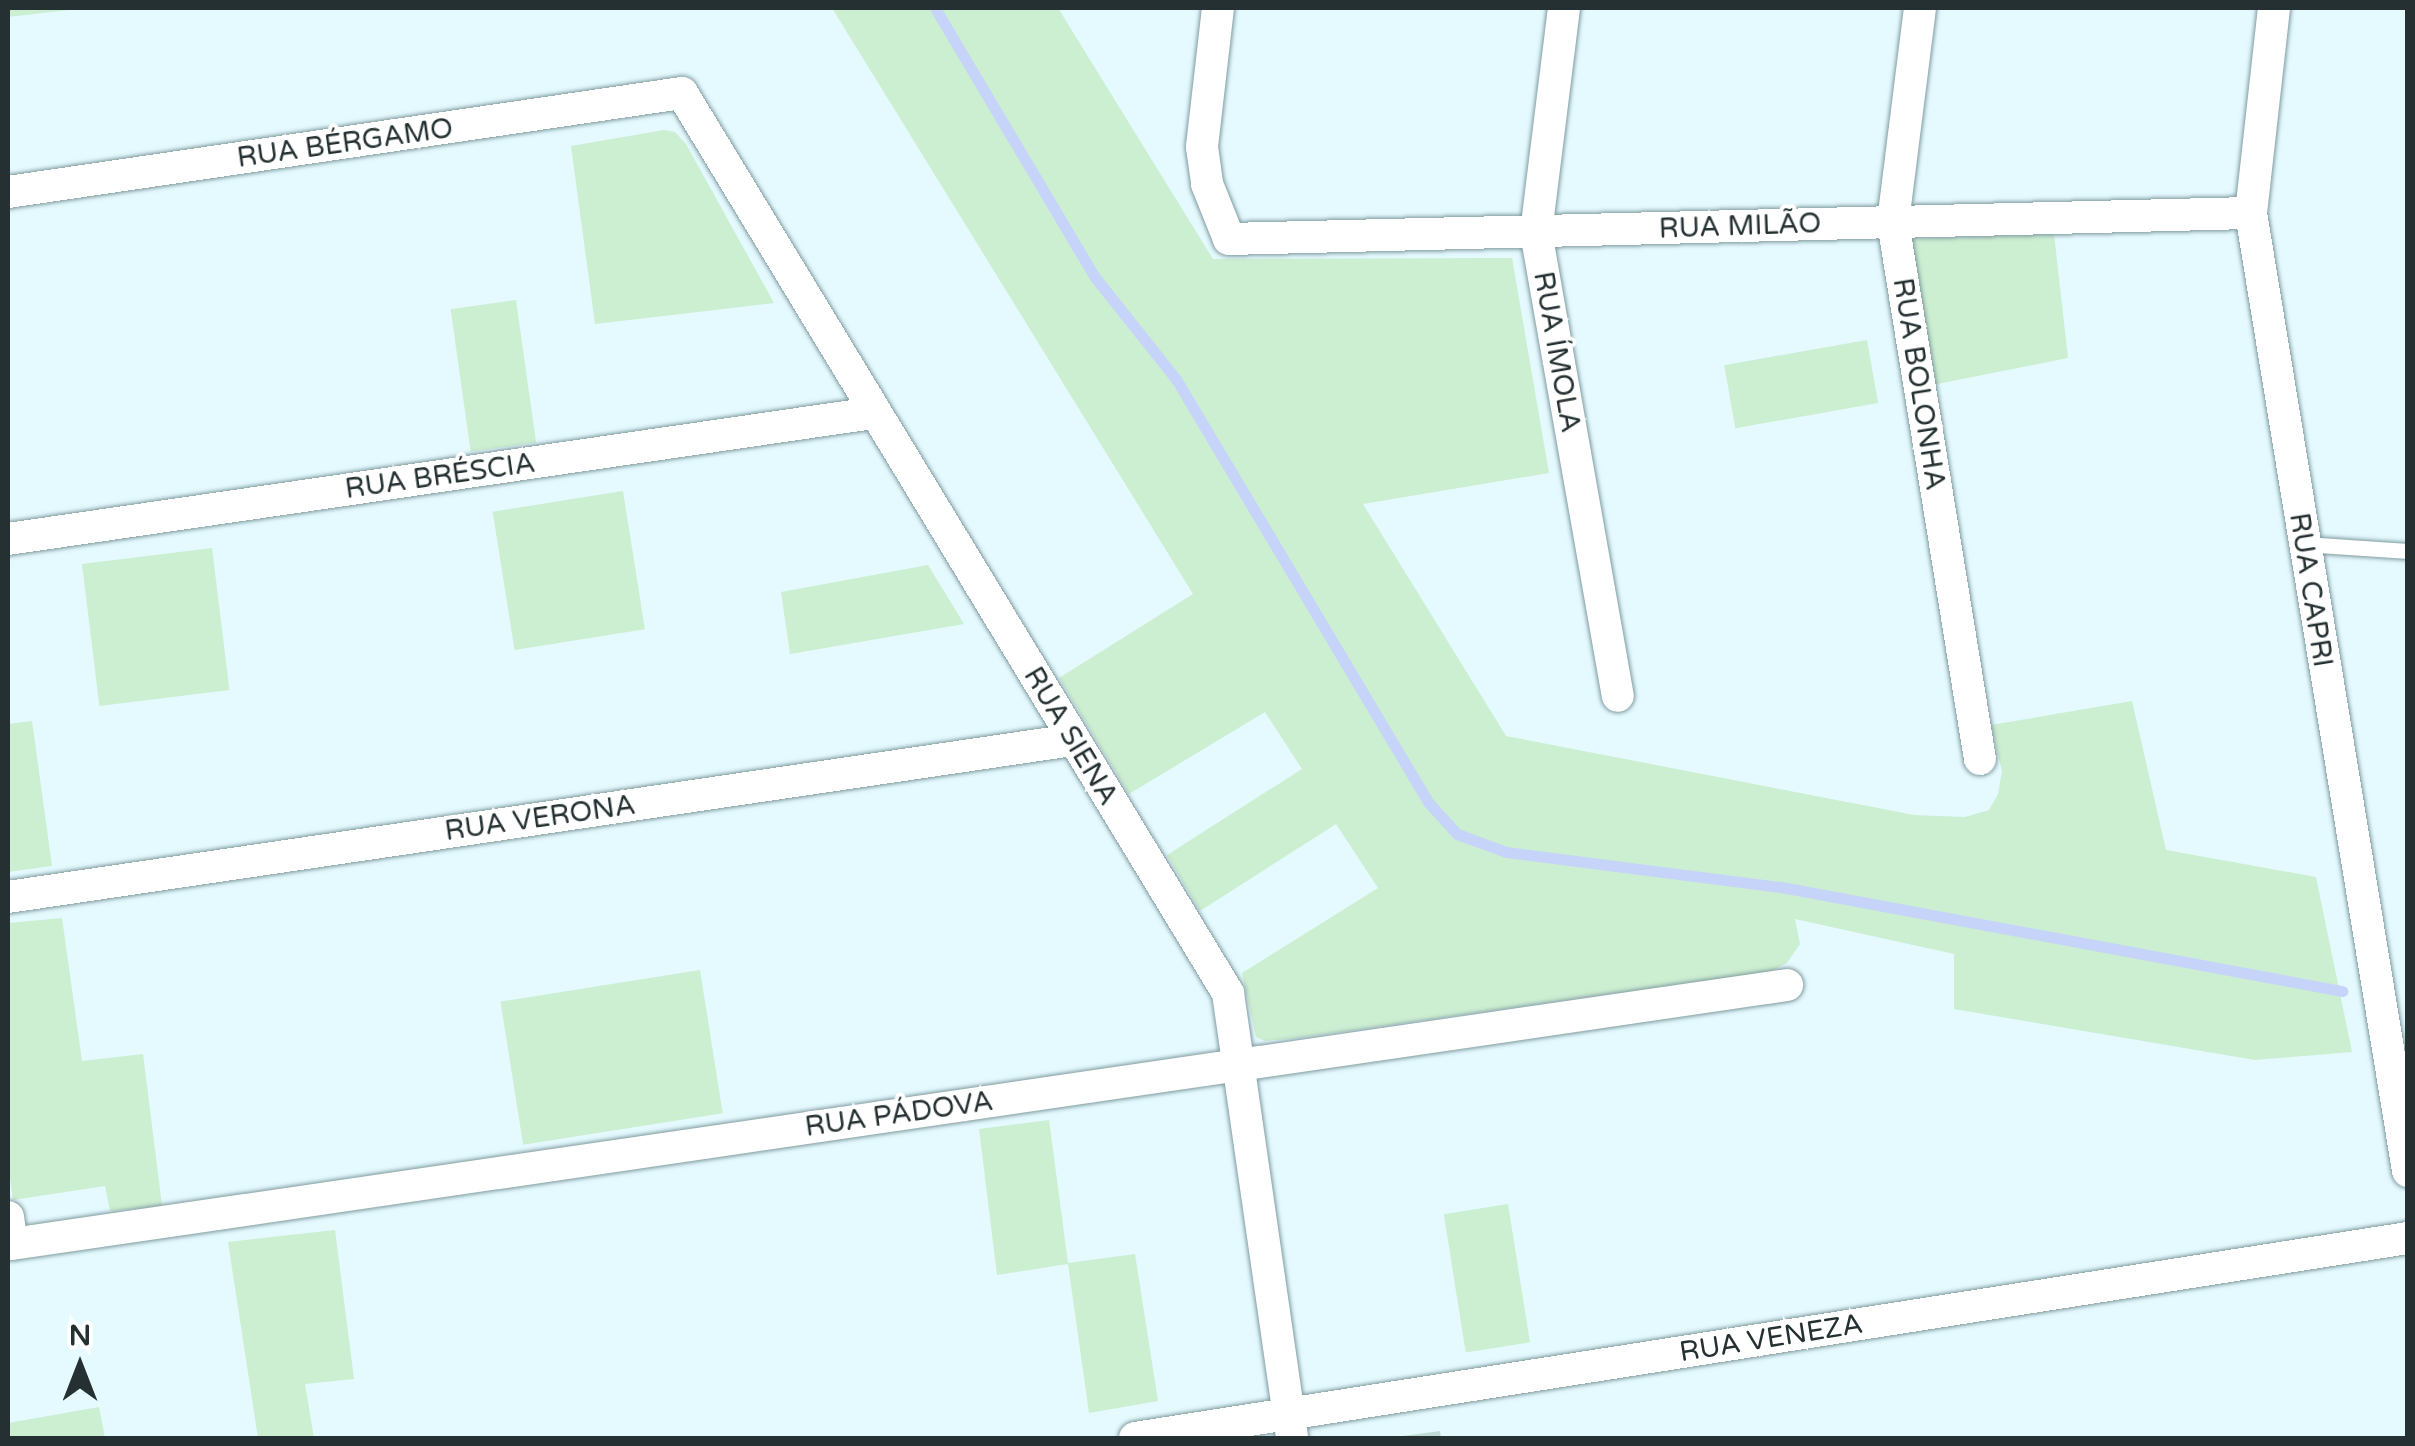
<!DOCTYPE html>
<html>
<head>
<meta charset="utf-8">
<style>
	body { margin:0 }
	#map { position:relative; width:2415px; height:1446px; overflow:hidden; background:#e4faff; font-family:"Varela Round",sans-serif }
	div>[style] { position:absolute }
	.green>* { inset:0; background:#cceed1; transform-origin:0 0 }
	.stream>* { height:11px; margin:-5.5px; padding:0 5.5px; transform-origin:5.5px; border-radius:5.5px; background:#c7d4f9 }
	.building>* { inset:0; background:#c0dbd4 }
	.roads { filter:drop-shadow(0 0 2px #809ba0) drop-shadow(0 0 2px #809ba0) }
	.service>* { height:15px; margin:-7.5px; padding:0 7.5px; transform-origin:7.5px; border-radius:7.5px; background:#fff }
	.minor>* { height:32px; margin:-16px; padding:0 16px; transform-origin:16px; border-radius:16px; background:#fff }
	span { translate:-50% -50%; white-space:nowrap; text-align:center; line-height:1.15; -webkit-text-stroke:8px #fff; paint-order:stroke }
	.street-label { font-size:28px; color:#253032 }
	.frame { position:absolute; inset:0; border:10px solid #253032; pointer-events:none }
	.north { position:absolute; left:30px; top:1316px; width:100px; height:100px; -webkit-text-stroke:8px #fff; paint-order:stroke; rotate:0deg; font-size:28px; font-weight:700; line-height:40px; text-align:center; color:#253032 }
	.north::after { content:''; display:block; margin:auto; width:35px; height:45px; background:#253032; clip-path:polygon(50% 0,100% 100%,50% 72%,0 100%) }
</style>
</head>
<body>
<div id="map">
	<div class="green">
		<div style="clip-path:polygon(8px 8px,86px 8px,8px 17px)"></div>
		<div style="clip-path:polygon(832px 8px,1058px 8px,1213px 259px,1512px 258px,1549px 473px,1363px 504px,1506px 736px,1914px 815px,1965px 817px,1989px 810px,1998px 794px,2002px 771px,1991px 725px,2132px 701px,2166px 850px,2316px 877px,2352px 1052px,2255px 1060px,1954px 1009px,1954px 954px,1795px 919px,1800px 944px,1787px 963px,1772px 971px,1298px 1038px,1265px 1041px,1256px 1037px,1242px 973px,1378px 888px,1336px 824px,1200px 911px,1167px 855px,1302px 769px,1265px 712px,1129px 794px,1059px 678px,1193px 594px)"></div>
		<div style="clip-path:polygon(664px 130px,675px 132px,686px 144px,774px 303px,595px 324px,571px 146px)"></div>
		<div style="clip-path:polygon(2054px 234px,2068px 358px,1927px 386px,1908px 239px)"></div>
		<div style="left:516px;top:300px;width:144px;height:66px;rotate:82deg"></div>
		<div style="left:1867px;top:340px;width:64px;height:145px;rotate:80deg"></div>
		<div style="left:623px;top:491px;width:140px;height:132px;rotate:81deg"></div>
		<div style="left:212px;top:548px;width:143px;height:131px;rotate:83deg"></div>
		<div style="clip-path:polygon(928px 565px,964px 624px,790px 654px,781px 592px)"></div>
		<div style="clip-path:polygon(32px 721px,52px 866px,8px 872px,8px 724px)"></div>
		<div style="clip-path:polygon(62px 918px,82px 1061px,143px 1054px,162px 1206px,110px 1211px,105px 1186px,13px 1200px,8px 1163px,8px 923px)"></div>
		<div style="left:700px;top:970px;width:145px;height:202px;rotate:81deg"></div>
		<div style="clip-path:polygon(1049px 1120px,1068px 1263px,1135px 1254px,1158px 1401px,1089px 1413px,1068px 1264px,997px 1275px,979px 1129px)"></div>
		<div style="left:1508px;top:1204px;width:140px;height:65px;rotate:81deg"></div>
		<div style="clip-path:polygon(335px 1230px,354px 1379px,305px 1384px,314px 1438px,258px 1438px,228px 1242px)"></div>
		<div style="clip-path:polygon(99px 1407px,105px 1438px,8px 1438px,8px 1423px)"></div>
	</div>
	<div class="stream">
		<div style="left:935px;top:8px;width:312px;rotate:59.3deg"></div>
		<div style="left:1094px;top:276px;width:132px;rotate:51.5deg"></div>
		<div style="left:1176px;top:379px;width:494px;rotate:59.2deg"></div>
		<div style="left:1429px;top:803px;width:42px;rotate:47.9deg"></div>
		<div style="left:1457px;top:834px;width:52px;rotate:20.2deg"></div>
		<div style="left:1506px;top:852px;width:277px;rotate:7.3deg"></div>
		<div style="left:1781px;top:887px;width:571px;rotate:10.5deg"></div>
	</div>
	<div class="building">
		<div style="clip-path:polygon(1440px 1431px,1441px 1438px,1403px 1438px,1403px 1436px)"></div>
	</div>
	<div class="roads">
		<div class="service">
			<div style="left:2304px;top:544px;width:104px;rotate:3.9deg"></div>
		</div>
		<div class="minor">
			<div style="left:1218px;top:8px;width:140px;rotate:96.6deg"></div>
			<div style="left:1202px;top:147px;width:37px;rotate:82deg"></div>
			<div style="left:1207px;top:184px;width:59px;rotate:68.2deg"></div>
			<div style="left:1229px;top:239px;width:1022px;rotate:-1.46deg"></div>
			<div style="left:1564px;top:8px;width:226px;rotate:97.1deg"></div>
			<div style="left:1536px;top:232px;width:471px;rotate:80deg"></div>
			<div style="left:1920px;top:8px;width:216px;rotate:97.2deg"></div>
			<div style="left:1893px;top:222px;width:544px;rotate:80.8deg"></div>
			<div style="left:2274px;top:8px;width:206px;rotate:96.4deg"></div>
			<div style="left:2251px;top:213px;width:971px;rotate:80.69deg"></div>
			<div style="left:8px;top:192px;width:681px;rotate:-8.36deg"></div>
			<div style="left:682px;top:93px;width:1053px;rotate:58.76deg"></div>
			<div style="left:1228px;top:993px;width:450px;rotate:81.8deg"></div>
			<div style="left:8px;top:539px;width:874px;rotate:-8.29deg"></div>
			<div style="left:8px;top:897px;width:1076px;rotate:-8.39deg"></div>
			<div style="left:8px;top:1217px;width:27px;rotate:82deg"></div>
			<div style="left:12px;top:1244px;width:1794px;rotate:-8.3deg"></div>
			<div style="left:1135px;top:1438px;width:1289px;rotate:-8.93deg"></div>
		</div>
	</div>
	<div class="street-label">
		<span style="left:345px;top:143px;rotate:-8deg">RUA BÉRGAMO</span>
		<span style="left:1740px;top:226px;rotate:-2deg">RUA MILÃO</span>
		<span style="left:1557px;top:352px;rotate:80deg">RUA ÍMOLA</span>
		<span style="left:1919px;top:384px;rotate:81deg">RUA BOLONHA</span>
		<span style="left:440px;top:476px;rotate:-8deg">RUA BRÉSCIA</span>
		<span style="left:2311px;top:590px;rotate:81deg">RUA CAPRI</span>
		<span style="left:1071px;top:736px;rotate:59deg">RUA SIENA</span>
		<span style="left:540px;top:818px;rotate:-8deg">RUA VERONA</span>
		<span style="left:899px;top:1114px;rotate:-8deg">RUA PÁDOVA</span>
		<span style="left:1771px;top:1338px;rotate:-9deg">RUA VENEZA</span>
	</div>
	<div class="frame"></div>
	<div class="north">N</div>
</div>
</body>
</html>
